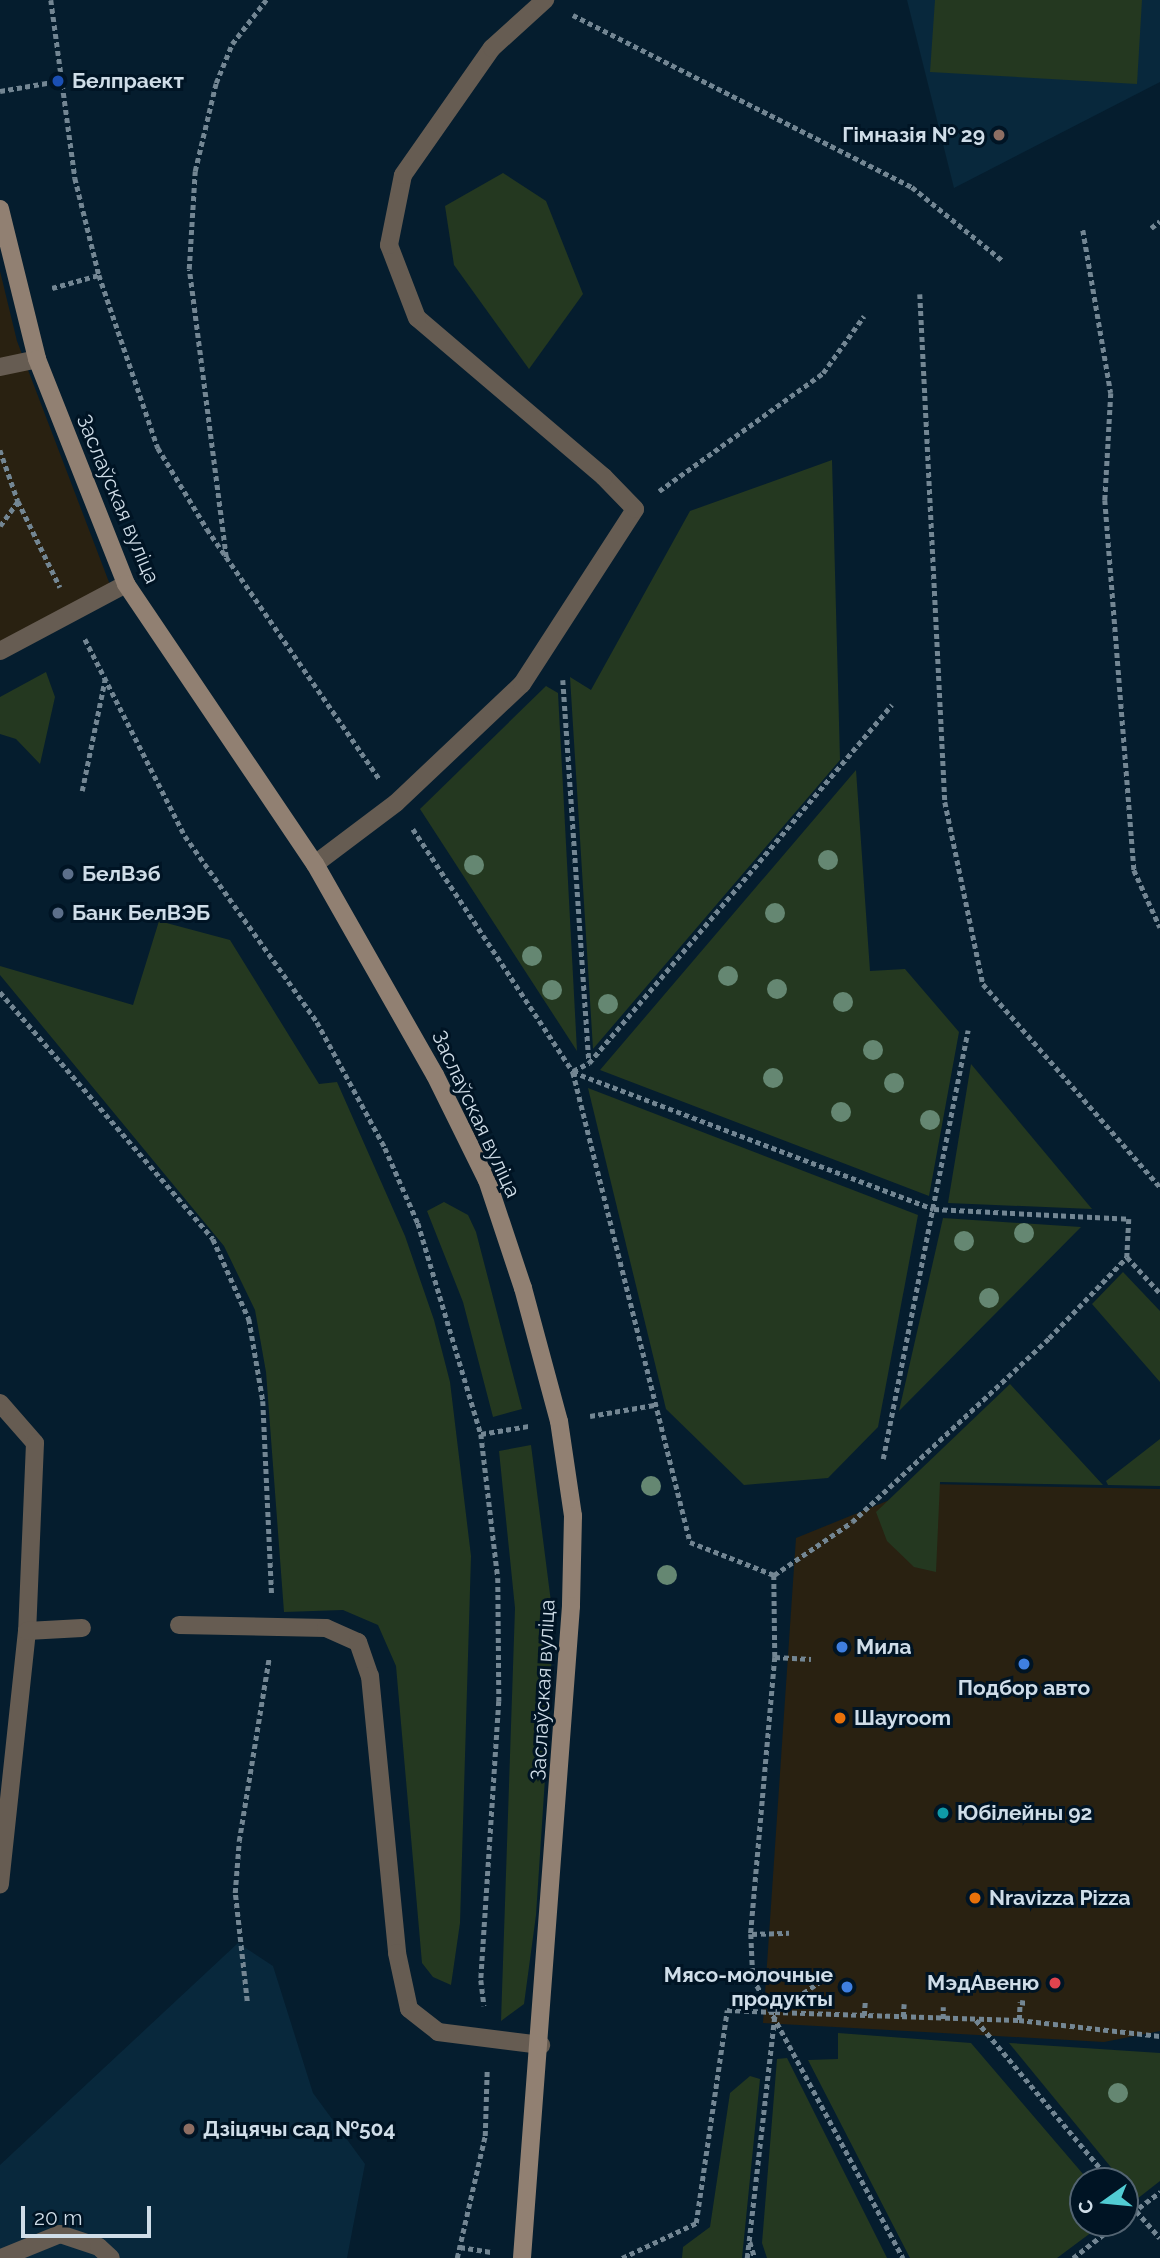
<!DOCTYPE html>
<html>
<head>
<meta charset="utf-8">
<style>
	body { margin:0 }
	#map { position:relative; width:1160px; height:2258px; overflow:hidden; background:#051d2e; font-family:Raleway,sans-serif }
	div>[style] { position:absolute }
	.commercial>* { inset:0; background:#292111 }
	.built>* { inset:0; background:#08283c }
	.green>* { inset:0; background:#243820 }
	.path>* { height:4.5px; margin-top:-2.25px; transform-origin:0; background:repeating-linear-gradient(90deg,#738693 0 5px,transparent 0 8.5px) }
	.lane>* { height:18px; margin:-9px; padding:0 9px; transform-origin:9px; border-radius:9px; background:#665c52 }
	.secondary>* { height:18px; margin:-9px; padding:0 9px; transform-origin:9px; border-radius:9px; background:#918072 }
	.trees>* { width:20px; height:20px; margin:-10px; border-radius:50%; background:#658772 }
	.dots>* { width:19px; height:19px; translate:-50% -50%; box-sizing:border-box; border:4px solid #001424; border-radius:50% }
	span { translate:-50% -50%; white-space:nowrap; text-align:center; line-height:1.15; -webkit-text-stroke:6px #001424; paint-order:stroke }
	.poi-label { font-size:21px; color:#cfdde8; font-weight:700 }
	.left { translate:0 -50%; text-align:left }
	.right { translate:-100% -50%; text-align:right }
	.street-label { font-size:21px; color:#cfdde8 }
	.north { position:absolute; left:1069px; top:2167px; width:70px; height:70px; box-sizing:border-box; background:#001424; border:2px solid #536472; border-radius:50%; rotate:255deg; font-size:19px; font-weight:700; line-height:28px; text-align:center; color:#cfdde8 }
	.north::after { content:''; display:block; margin:auto; width:24px; height:32px; background:#51ccd3; clip-path:polygon(50% 0,100% 100%,50% 72%,0 100%) }
	.scale { position:absolute; left:21px; top:2206px; width:130px; height:32px; box-sizing:border-box; border:4px solid #cfdde8; border-top:0; padding-left:9px; font-size:21px; line-height:24px; white-space:nowrap; color:#cfdde8; -webkit-text-stroke:5px #001424; paint-order:stroke }
</style>
</head>
<body>
<div id="map">
	<div class="commercial">
		<div style="clip-path:polygon(0 271px,17px 341px,112px 590px,0 651px)"></div>
		<div style="clip-path:polygon(929px 1484px,1160px 1489px,1160px 2031px,1104px 2042px,763px 2023px,796px 1538px)"></div>
	</div>
	<div class="built">
		<div style="clip-path:polygon(907px 0,1160px 0,1160px 82px,954px 188px)"></div>
		<div style="clip-path:polygon(238px 1943px,273px 1966px,313px 2093px,365px 2164px,347px 2258px,0 2258px,0 2165px)"></div>
	</div>
	<div class="green">
		<div style="clip-path:polygon(935px 0,1142px 0,1137px 84px,930px 72px)"></div>
		<div style="clip-path:polygon(503px 173px,546px 201px,583px 294px,529px 369px,454px 265px,445px 206px)"></div>
		<div style="clip-path:polygon(832px 460px,840px 760px,593px 1049px,570px 677px,591px 690px,690px 511px)"></div>
		<div style="clip-path:polygon(46px 672px,55px 697px,40px 764px,16px 739px,0 734px,0 697px)"></div>
		<div style="clip-path:polygon(546px 686px,558px 693px,577px 1051px,420px 809px)"></div>
		<div style="clip-path:polygon(856px 770px,870px 971px,905px 969px,959px 1032px,929px 1196px,600px 1070px)"></div>
		<div style="clip-path:polygon(159px 921px,230px 940px,319px 1084px,337px 1082px,405px 1236px,434px 1320px,450px 1382px,471px 1556px,460px 1923px,451px 1985px,433px 1977px,422px 1963px,396px 1666px,378px 1625px,343px 1610px,284px 1612px,266px 1372px,255px 1310px,224px 1246px,0 975px,0 966px,133px 1005px)"></div>
		<div style="clip-path:polygon(971px 1064px,1092px 1209px,948px 1203px)"></div>
		<div style="clip-path:polygon(588px 1088px,918px 1215px,878px 1427px,828px 1478px,744px 1485px,666px 1409px)"></div>
		<div style="clip-path:polygon(444px 1202px,468px 1215px,476px 1232px,522px 1409px,493px 1417px,463px 1302px,427px 1211px)"></div>
		<div style="clip-path:polygon(943px 1218px,1081px 1227px,899px 1411px)"></div>
		<div style="clip-path:polygon(1123px 1272px,1160px 1311px,1160px 1382px,1092px 1304px)"></div>
		<div style="clip-path:polygon(1010px 1384px,1103px 1485px,940px 1482px,936px 1572px,914px 1567px,887px 1541px,876px 1512px)"></div>
		<div style="clip-path:polygon(1160px 1439px,1160px 1486px,1108px 1485px,1106px 1481px)"></div>
		<div style="clip-path:polygon(531px 1445px,552px 1610px,551px 1687px,536px 1915px,524px 2004px,501px 2021px,515px 1608px,499px 1451px)"></div>
		<div style="clip-path:polygon(838px 2033px,971px 2043px,1089px 2181px,1083px 2181px,1083px 2223px,1104px 2223px,1057px 2258px,910px 2258px,808px 2060px,838px 2059px)"></div>
		<div style="clip-path:polygon(1009px 2043px,1160px 2053px,1160px 2181px,1137px 2199px)"></div>
		<div style="clip-path:polygon(787px 2058px,887px 2258px,767px 2258px,762px 2243px,777px 2059px)"></div>
		<div style="clip-path:polygon(750px 2076px,760px 2079px,742px 2258px,682px 2258px,683px 2247px,710px 2227px,730px 2093px)"></div>
	</div>
	<div class="path">
		<div style="left:51px;top:0;width:180px;rotate:82.3deg"></div>
		<div style="left:75px;top:178px;width:100px;rotate:76.1deg"></div>
		<div style="left:99px;top:275px;width:183px;rotate:71.2deg"></div>
		<div style="left:158px;top:448px;width:95px;rotate:58.8deg"></div>
		<div style="left:207px;top:529px;width:303px;rotate:55.4deg"></div>
		<div style="left:573px;top:15px;width:380px;rotate:26.9deg"></div>
		<div style="left:912px;top:187px;width:117px;rotate:39.1deg"></div>
		<div style="left:0;top:91px;width:59px;rotate:-9.8deg"></div>
		<div style="left:1151px;top:228px;width:11px;rotate:-38deg"></div>
		<div style="left:1083px;top:230px;width:165px;rotate:80.3deg"></div>
		<div style="left:1111px;top:393px;width:107px;rotate:93.2deg"></div>
		<div style="left:1105px;top:500px;width:371px;rotate:85.5deg"></div>
		<div style="left:1134px;top:870px;width:63px;rotate:65.5deg"></div>
		<div style="left:52px;top:288px;width:49px;rotate:-15.5deg"></div>
		<div style="left:920px;top:294px;width:509px;rotate:87.18deg"></div>
		<div style="left:945px;top:802px;width:186px;rotate:78.2deg"></div>
		<div style="left:983px;top:984px;width:269px;rotate:48.9deg"></div>
		<div style="left:0;top:450px;width:54px;rotate:70.6deg"></div>
		<div style="left:18px;top:501px;width:96px;rotate:64deg"></div>
		<div style="left:659px;top:491px;width:202px;rotate:-35.7deg"></div>
		<div style="left:823px;top:373px;width:70px;rotate:-54.3deg"></div>
		<div style="left:0;top:526px;width:31px;rotate:-54deg"></div>
		<div style="left:226px;top:557px;width:290px;rotate:-97.3deg"></div>
		<div style="left:189px;top:269px;width:98px;rotate:-86.5deg"></div>
		<div style="left:195px;top:171px;width:90px;rotate:-76.6deg"></div>
		<div style="left:216px;top:83px;width:42px;rotate:-67.7deg"></div>
		<div style="left:232px;top:44px;width:56px;rotate:-52.3deg"></div>
		<div style="left:85px;top:639px;width:221px;rotate:63.1deg"></div>
		<div style="left:185px;top:836px;width:228px;rotate:54.6deg"></div>
		<div style="left:317px;top:1022px;width:143px;rotate:61.6deg"></div>
		<div style="left:385px;top:1148px;width:82px;rotate:66.3deg"></div>
		<div style="left:418px;top:1223px;width:220px;rotate:73.4deg"></div>
		<div style="left:481px;top:1434px;width:145px;rotate:83.3deg"></div>
		<div style="left:498px;top:1578px;width:123px;rotate:89.5deg"></div>
		<div style="left:499px;top:1701px;width:280px;rotate:93.7deg"></div>
		<div style="left:481px;top:1980px;width:26px;rotate:83deg"></div>
		<div style="left:563px;top:680px;width:383px;rotate:86.1deg"></div>
		<div style="left:82px;top:791px;width:114px;rotate:-78.4deg"></div>
		<div style="left:413px;top:829px;width:291px;rotate:56.6deg"></div>
		<div style="left:573px;top:1072px;width:484px;rotate:76deg"></div>
		<div style="left:690px;top:1542px;width:90px;rotate:21.4deg"></div>
		<div style="left:774px;top:1575px;width:82px;rotate:89.3deg"></div>
		<div style="left:775px;top:1657px;width:278px;rotate:95deg"></div>
		<div style="left:751px;top:1934px;width:44px;rotate:87.4deg"></div>
		<div style="left:753px;top:1978px;width:318px;rotate:61.8deg"></div>
		<div style="left:0;top:992px;width:326px;rotate:49.2deg"></div>
		<div style="left:213px;top:1239px;width:88px;rotate:65.8deg"></div>
		<div style="left:249px;top:1319px;width:83px;rotate:80.3deg"></div>
		<div style="left:263px;top:1401px;width:195px;rotate:87.4deg"></div>
		<div style="left:573px;top:1071px;width:18px;rotate:-27deg"></div>
		<div style="left:589px;top:1063px;width:469px;rotate:-49.8deg"></div>
		<div style="left:573px;top:1072px;width:386px;rotate:20.8deg"></div>
		<div style="left:934px;top:1209px;width:195px;rotate:2.9deg"></div>
		<div style="left:1129px;top:1219px;width:38px;rotate:93deg"></div>
		<div style="left:1127px;top:1257px;width:49px;rotate:47.5deg"></div>
		<div style="left:590px;top:1416px;width:65px;rotate:-9.8deg"></div>
		<div style="left:481px;top:1434px;width:49px;rotate:-9.5deg"></div>
		<div style="left:883px;top:1459px;width:437px;rotate:-78.8deg"></div>
		<div style="left:774px;top:1575px;width:94px;rotate:-34.2deg"></div>
		<div style="left:852px;top:1522px;width:270px;rotate:-43deg"></div>
		<div style="left:1049px;top:1338px;width:112px;rotate:-46.1deg"></div>
		<div style="left:775px;top:1657px;width:36px;rotate:3deg"></div>
		<div style="left:752px;top:1934px;width:37px;rotate:-2deg"></div>
		<div style="left:247px;top:2001px;width:109px;rotate:-96.3deg"></div>
		<div style="left:235px;top:1893px;width:52px;rotate:-85.6deg"></div>
		<div style="left:239px;top:1841px;width:186px;rotate:-80.7deg"></div>
		<div style="left:864px;top:2016px;width:16px;rotate:-86deg"></div>
		<div style="left:903px;top:2017px;width:13px;rotate:-86deg"></div>
		<div style="left:943px;top:2019px;width:12px;rotate:-90deg"></div>
		<div style="left:976px;top:2020px;width:210px;rotate:50deg"></div>
		<div style="left:1019px;top:2020px;width:18px;rotate:-87deg"></div>
		<div style="left:1020px;top:2002px;width:7px;rotate:8deg"></div>
		<div style="left:1125px;top:2198px;width:53px;rotate:48.8deg"></div>
		<div style="left:1125px;top:2218px;width:44px;rotate:-36.6deg"></div>
		<div style="left:750px;top:2242px;width:17px;rotate:73deg"></div>
		<div style="left:460px;top:2247px;width:33px;rotate:9deg"></div>
		<div style="left:457px;top:2258px;width:125px;rotate:-77.1deg"></div>
		<div style="left:485px;top:2136px;width:66px;rotate:-88.3deg"></div>
		<div style="left:622px;top:2258px;width:82px;rotate:-25.3deg"></div>
		<div style="left:696px;top:2223px;width:215px;rotate:-81.7deg"></div>
		<div style="left:727px;top:2010px;width:48px;rotate:2.4deg"></div>
		<div style="left:775px;top:2012px;width:55px;rotate:-34deg"></div>
		<div style="left:747px;top:2258px;width:248px;rotate:-83.5deg"></div>
		<div style="left:775px;top:2012px;width:244px;rotate:1.9deg"></div>
		<div style="left:1019px;top:2020px;width:142px;rotate:6.5deg"></div>
		<div style="left:1073px;top:2258px;width:57px;rotate:-37.9deg"></div>
	</div>
	<div class="lane">
		<div style="left:0;top:367px;width:38px;rotate:-12deg"></div>
		<div style="left:0;top:651px;width:143px;rotate:-28deg"></div>
		<div style="left:315px;top:864px;width:101px;rotate:-37deg"></div>
		<div style="left:396px;top:803px;width:173px;rotate:-43.4deg"></div>
		<div style="left:522px;top:684px;width:208px;rotate:-57.1deg"></div>
		<div style="left:635px;top:509px;width:45px;rotate:-134.1deg"></div>
		<div style="left:604px;top:477px;width:245px;rotate:-139.6deg"></div>
		<div style="left:417px;top:318px;width:78px;rotate:-111deg"></div>
		<div style="left:389px;top:245px;width:71px;rotate:-78.7deg"></div>
		<div style="left:403px;top:175px;width:155px;rotate:-55deg"></div>
		<div style="left:492px;top:48px;width:72px;rotate:-42.2deg"></div>
		<div style="left:0;top:1403px;width:53px;rotate:48.8deg"></div>
		<div style="left:35px;top:1443px;width:188px;rotate:92.4deg"></div>
		<div style="left:27px;top:1631px;width:255px;rotate:96.1deg"></div>
		<div style="left:179px;top:1625px;width:147px;rotate:1.2deg"></div>
		<div style="left:326px;top:1628px;width:35px;rotate:24deg"></div>
		<div style="left:358px;top:1642px;width:36px;rotate:71deg"></div>
		<div style="left:370px;top:1676px;width:278px;rotate:84.4deg"></div>
		<div style="left:397px;top:1953px;width:57px;rotate:77.9deg"></div>
		<div style="left:409px;top:2009px;width:37px;rotate:38deg"></div>
		<div style="left:438px;top:2032px;width:104px;rotate:7.2deg"></div>
		<div style="left:27px;top:1631px;width:55px;rotate:-3.1deg"></div>
		<div style="left:1px;top:2258px;width:64px;rotate:-22.1deg"></div>
		<div style="left:60px;top:2234px;width:41px;rotate:18.4deg"></div>
		<div style="left:99px;top:2247px;width:16px;rotate:43deg"></div>
	</div>
	<div class="secondary">
		<div style="left:0;top:209px;width:154px;rotate:76.1deg"></div>
		<div style="left:37px;top:359px;width:242px;rotate:68.4deg"></div>
		<div style="left:126px;top:584px;width:338px;rotate:56deg"></div>
		<div style="left:315px;top:864px;width:243px;rotate:60.4deg"></div>
		<div style="left:435px;top:1075px;width:117px;rotate:63.7deg"></div>
		<div style="left:487px;top:1180px;width:114px;rotate:71.6deg"></div>
		<div style="left:523px;top:1288px;width:138px;rotate:74.9deg"></div>
		<div style="left:559px;top:1421px;width:96px;rotate:81.6deg"></div>
		<div style="left:573px;top:1516px;width:90px;rotate:91.3deg"></div>
		<div style="left:571px;top:1606px;width:654px;rotate:94.3deg"></div>
	</div>
	<div class="trees">
		<div style="left:828px;top:860px"></div>
		<div style="left:474px;top:865px"></div>
		<div style="left:775px;top:913px"></div>
		<div style="left:532px;top:956px"></div>
		<div style="left:728px;top:976px"></div>
		<div style="left:777px;top:989px"></div>
		<div style="left:552px;top:990px"></div>
		<div style="left:843px;top:1002px"></div>
		<div style="left:608px;top:1004px"></div>
		<div style="left:873px;top:1050px"></div>
		<div style="left:773px;top:1078px"></div>
		<div style="left:894px;top:1083px"></div>
		<div style="left:841px;top:1112px"></div>
		<div style="left:930px;top:1120px"></div>
		<div style="left:1024px;top:1233px"></div>
		<div style="left:964px;top:1241px"></div>
		<div style="left:989px;top:1298px"></div>
		<div style="left:651px;top:1486px"></div>
		<div style="left:667px;top:1575px"></div>
		<div style="left:1118px;top:2093px"></div>
	</div>
	<div class="dots">
		<div style="left:58px;top:81px;background:#1a4fb4"></div>
		<div style="left:999px;top:135px;background:#8d6e63"></div>
		<div style="left:68px;top:874px;background:#5c6f8a"></div>
		<div style="left:58px;top:913px;background:#5c6f8a"></div>
		<div style="left:842px;top:1647px;background:#3f7fe0"></div>
		<div style="left:1024px;top:1664px;background:#3f7fe0"></div>
		<div style="left:840px;top:1718px;background:#e8710a"></div>
		<div style="left:943px;top:1813px;background:#0f9aa8"></div>
		<div style="left:975px;top:1898px;background:#e8710a"></div>
		<div style="left:1055px;top:1983px;background:#e0444e"></div>
		<div style="left:847px;top:1987px;background:#3f7fe0"></div>
		<div style="left:189px;top:2129px;background:#8d6e63"></div>
	</div>
	<div class="poi-label">
		<span class="left" style="left:72px;top:81px">Белпраект</span>
		<span class="right" style="left:985px;top:135px">Гімназія № 29</span>
		<span class="left" style="left:82px;top:874px">БелВэб</span>
		<span class="left" style="left:72px;top:913px">Банк БелВЭБ</span>
		<span class="left" style="left:856px;top:1647px">Мила</span>
		<span style="left:1024px;top:1688px">Подбор авто</span>
		<span class="left" style="left:854px;top:1718px">Шауroom</span>
		<span class="left" style="left:957px;top:1813px">Юбілейны 92</span>
		<span class="left" style="left:989px;top:1898px">Nravizza Pizza</span>
		<span class="right" style="left:833px;top:1987px">Мясо-молочные<br>продукты</span>
		<span class="right" style="left:1039px;top:1983px">МэдАвеню</span>
		<span class="left" style="left:203px;top:2129px">Дзіцячы сад №504</span>
	</div>
	<div class="street-label">
		<span style="left:118px;top:499px;rotate:67deg">Заслаўская вуліца</span>
		<span style="left:476px;top:1114px;rotate:65deg">Заслаўская вуліца</span>
		<span style="left:543px;top:1690px;rotate:-87deg">Заслаўская вуліца</span>
	</div>
	<div class="north">С</div>
	<div class="scale">20 m</div>
</div>
</body>
</html>
